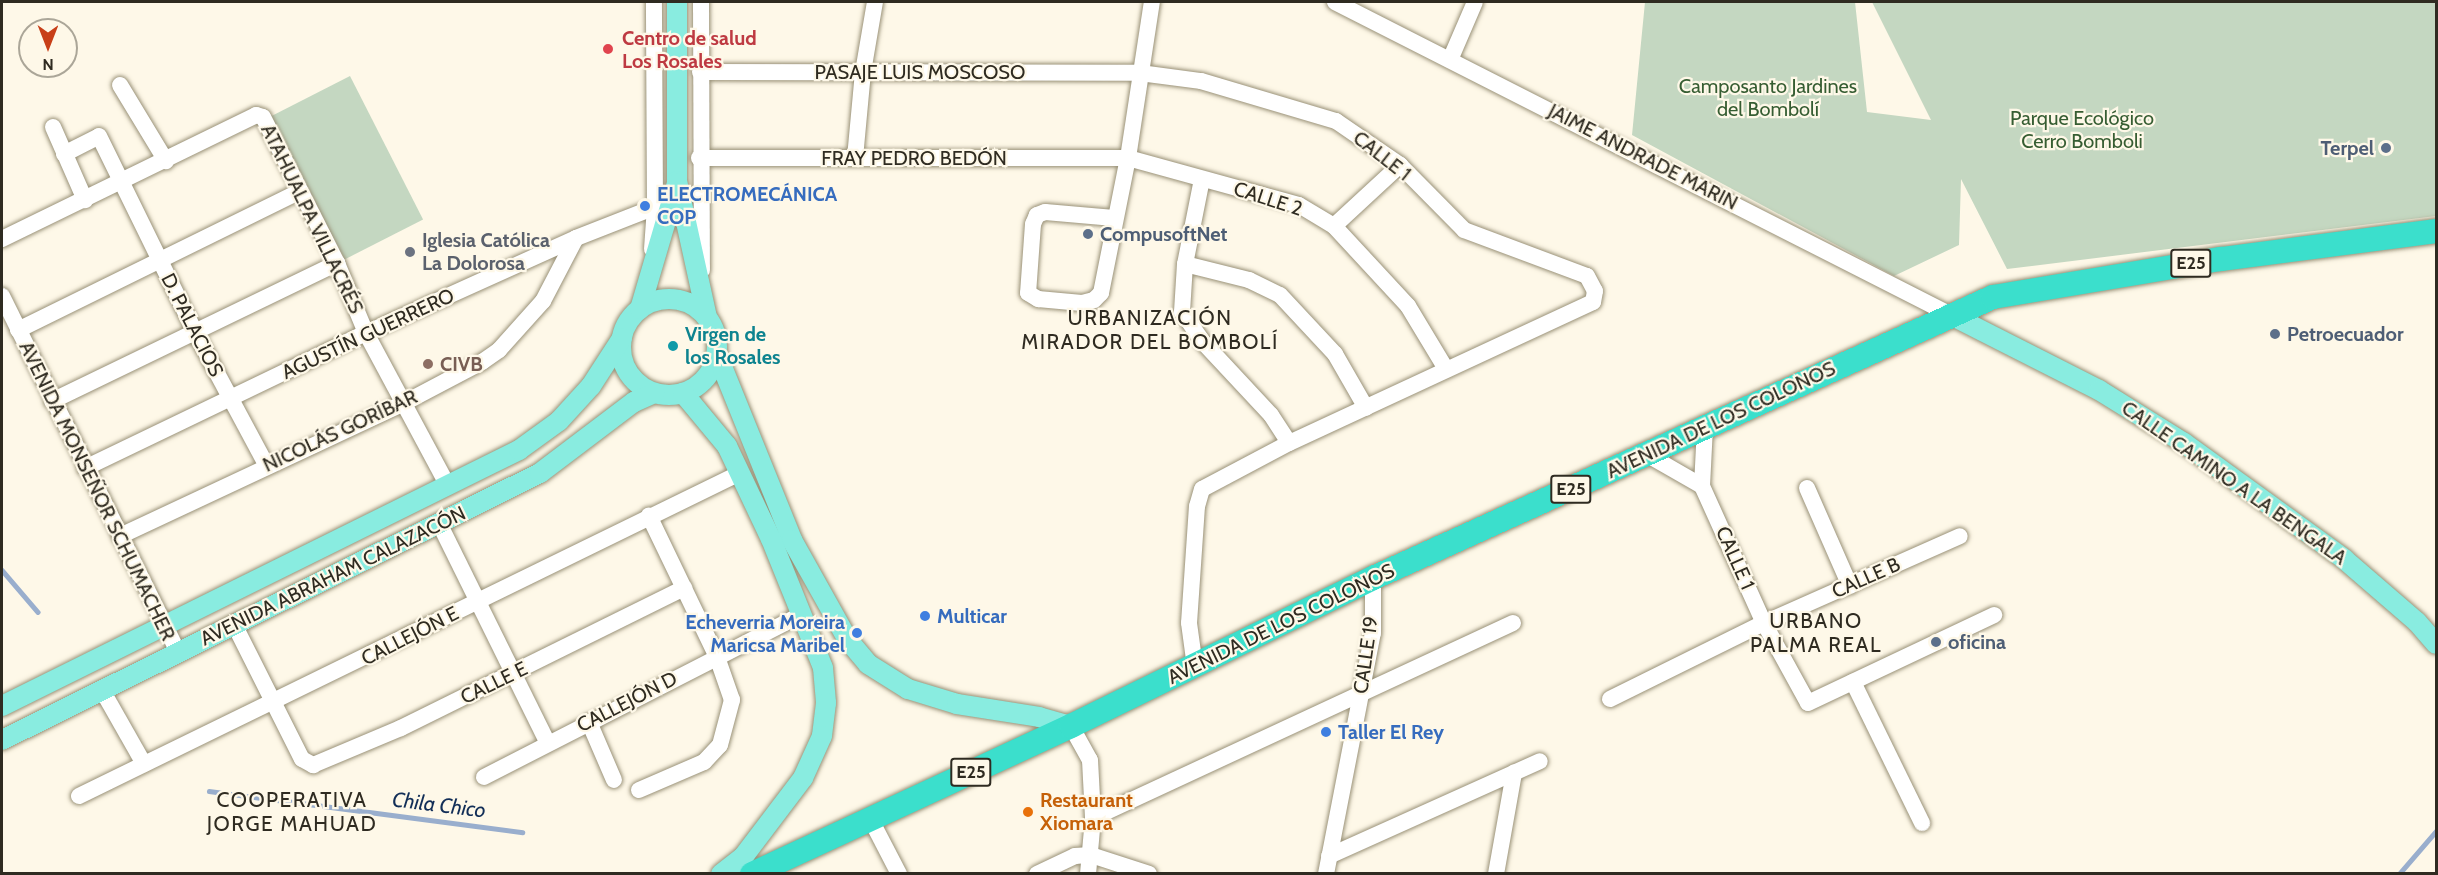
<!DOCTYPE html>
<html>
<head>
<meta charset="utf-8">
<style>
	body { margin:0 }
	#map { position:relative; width:2438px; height:875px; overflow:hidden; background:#fef8e8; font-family:Cabin,sans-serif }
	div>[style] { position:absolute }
	.green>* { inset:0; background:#c4d7c1; transform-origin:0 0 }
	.stream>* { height:4.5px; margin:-2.25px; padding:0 2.25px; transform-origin:2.25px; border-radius:2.25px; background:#99aecd }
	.roads { filter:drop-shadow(0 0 2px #999177) drop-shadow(0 0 2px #999177) }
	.minor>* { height:16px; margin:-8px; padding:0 8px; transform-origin:8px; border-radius:8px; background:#fff }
	.major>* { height:20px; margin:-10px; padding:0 10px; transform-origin:10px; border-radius:10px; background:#89ece0 }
	.major>.ring { margin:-10px; padding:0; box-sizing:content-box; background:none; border:20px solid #89ece0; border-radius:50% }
	.highway>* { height:24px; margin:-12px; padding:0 12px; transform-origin:12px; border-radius:12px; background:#3bdfcc }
	.dots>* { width:16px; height:16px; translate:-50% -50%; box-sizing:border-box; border:3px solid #fef8e8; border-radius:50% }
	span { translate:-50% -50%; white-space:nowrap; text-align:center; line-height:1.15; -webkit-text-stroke:4.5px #fef8e8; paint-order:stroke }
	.shield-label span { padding:2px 4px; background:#fef8e8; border:2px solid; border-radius:4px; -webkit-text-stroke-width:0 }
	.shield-label { font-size:18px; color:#2f2b21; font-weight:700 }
	.health-label { font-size:20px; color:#be3a42; font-weight:700 }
	.left { translate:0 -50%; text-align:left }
	.street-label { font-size:20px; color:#2f2b21 }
	.park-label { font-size:20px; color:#365d32 }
	.service-label { font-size:20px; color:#4e5e75; font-weight:700 }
	.right { translate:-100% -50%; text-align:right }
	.shop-label { font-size:20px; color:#366cbe; font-weight:700 }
	.worship-label { font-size:20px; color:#5b616d; font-weight:700 }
	.culture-label { font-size:20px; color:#0d838f; font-weight:700 }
	.education-label { font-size:20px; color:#785e54; font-weight:700 }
	.food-label { font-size:20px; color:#c56008; font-weight:700 }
	.neighbourhood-label { font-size:21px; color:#2f2b21; letter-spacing:1.5px }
	.water-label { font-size:21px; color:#122e57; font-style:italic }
	.frame { position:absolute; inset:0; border:3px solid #2f2b21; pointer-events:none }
	.north { position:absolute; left:18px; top:18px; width:60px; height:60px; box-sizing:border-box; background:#fef8e8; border:2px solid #aba698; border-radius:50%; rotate:180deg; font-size:16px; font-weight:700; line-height:24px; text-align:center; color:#2f2b21 }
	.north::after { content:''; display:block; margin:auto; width:21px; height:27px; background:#c83f18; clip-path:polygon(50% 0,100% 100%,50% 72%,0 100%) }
</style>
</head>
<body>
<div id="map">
	<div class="green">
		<div style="clip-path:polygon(1645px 2px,1855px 2px,1867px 112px,1931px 120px,1872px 2px,2436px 2px,2436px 216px,2007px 269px,1961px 179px,1959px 245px,1894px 276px,1632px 135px)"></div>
		<div style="left:350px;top:76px;width:161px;height:88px;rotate:63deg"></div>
	</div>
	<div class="stream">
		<div style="left:2px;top:570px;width:55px;rotate:49.4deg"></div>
		<div style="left:209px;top:791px;width:316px;rotate:7.5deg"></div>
		<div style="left:2399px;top:874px;width:57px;rotate:-49.3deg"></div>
	</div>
	<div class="roads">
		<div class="minor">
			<div style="left:701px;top:2px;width:268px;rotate:89.8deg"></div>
			<div style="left:1335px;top:2px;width:689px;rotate:26.94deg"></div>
			<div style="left:1450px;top:60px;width:63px;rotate:-66.7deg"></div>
			<div style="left:700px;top:72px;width:440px;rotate:0.1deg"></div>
			<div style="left:1140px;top:73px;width:62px;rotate:7.5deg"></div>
			<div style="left:1201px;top:81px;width:141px;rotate:16.5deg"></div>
			<div style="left:1336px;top:121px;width:78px;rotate:34.5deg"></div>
			<div style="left:1400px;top:165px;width:91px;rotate:45.4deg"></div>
			<div style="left:1464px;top:230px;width:131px;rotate:20.5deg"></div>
			<div style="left:1587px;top:276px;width:17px;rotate:62deg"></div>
			<div style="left:1595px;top:291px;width:11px;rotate:100deg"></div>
			<div style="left:1593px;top:302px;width:335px;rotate:155.1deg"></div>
			<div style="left:1289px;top:443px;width:98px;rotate:152.1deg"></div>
			<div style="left:1202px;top:489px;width:18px;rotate:106deg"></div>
			<div style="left:1197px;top:506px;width:117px;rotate:93.9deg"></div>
			<div style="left:1189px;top:623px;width:44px;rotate:82.2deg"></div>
			<div style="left:120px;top:85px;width:89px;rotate:58.8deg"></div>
			<div style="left:53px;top:127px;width:80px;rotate:66.3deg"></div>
			<div style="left:64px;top:154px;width:39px;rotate:-27deg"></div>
			<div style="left:99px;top:136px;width:218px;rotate:63.9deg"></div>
			<div style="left:195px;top:332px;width:152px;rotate:61.8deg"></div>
			<div style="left:699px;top:158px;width:429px"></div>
			<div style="left:1128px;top:158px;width:177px;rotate:15.4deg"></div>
			<div style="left:1299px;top:205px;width:41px;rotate:31deg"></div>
			<div style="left:1334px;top:226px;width:109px;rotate:47.2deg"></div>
			<div style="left:1408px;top:306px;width:74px;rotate:58.9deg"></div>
			<div style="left:855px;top:158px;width:86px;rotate:-84.7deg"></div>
			<div style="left:863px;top:72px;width:71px;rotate:-80.3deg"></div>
			<div style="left:1202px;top:179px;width:87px;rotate:101.3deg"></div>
			<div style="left:1185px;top:264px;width:48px;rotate:93.6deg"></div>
			<div style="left:1182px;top:312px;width:35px;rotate:55deg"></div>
			<div style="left:1202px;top:341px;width:101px;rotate:47deg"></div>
			<div style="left:1271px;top:415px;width:33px;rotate:57deg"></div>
			<div style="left:1114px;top:218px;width:69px;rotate:-175deg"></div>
			<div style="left:1045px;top:212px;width:9px;rotate:159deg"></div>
			<div style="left:1037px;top:215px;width:10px;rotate:114deg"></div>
			<div style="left:1033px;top:224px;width:69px;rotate:94.1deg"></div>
			<div style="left:1028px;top:293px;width:12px;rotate:31deg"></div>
			<div style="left:1038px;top:299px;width:44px;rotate:5.2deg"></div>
			<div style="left:1082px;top:303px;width:12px;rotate:-14deg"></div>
			<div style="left:1094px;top:300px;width:10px;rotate:-45deg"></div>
			<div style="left:1101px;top:293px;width:138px;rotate:-78.7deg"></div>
			<div style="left:1128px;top:158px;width:158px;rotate:-81.3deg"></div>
			<div style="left:1334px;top:226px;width:90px;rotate:-42.7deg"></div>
			<div style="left:2px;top:239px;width:283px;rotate:-26deg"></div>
			<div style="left:256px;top:115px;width:7px;rotate:16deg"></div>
			<div style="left:263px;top:117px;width:164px;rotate:63.1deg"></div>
			<div style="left:337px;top:263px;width:76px;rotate:67.5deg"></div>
			<div style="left:366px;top:333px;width:174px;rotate:61.8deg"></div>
			<div style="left:652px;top:249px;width:42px;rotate:-85.9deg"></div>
			<div style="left:655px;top:207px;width:205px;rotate:-90.3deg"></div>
			<div style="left:1185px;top:264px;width:66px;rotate:14deg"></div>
			<div style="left:1249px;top:280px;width:34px;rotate:26deg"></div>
			<div style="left:1280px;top:295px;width:81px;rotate:47deg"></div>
			<div style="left:1335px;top:354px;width:62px;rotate:60.1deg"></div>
			<div style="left:2px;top:296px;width:397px;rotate:63.7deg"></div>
			<div style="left:18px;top:330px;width:314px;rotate:-26.2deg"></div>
			<div style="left:52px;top:401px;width:317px;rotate:-25.8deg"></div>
			<div style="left:1648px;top:455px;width:62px;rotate:29.9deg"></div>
			<div style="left:1702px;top:486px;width:150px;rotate:65.7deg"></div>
			<div style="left:1764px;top:623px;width:91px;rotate:61.2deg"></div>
			<div style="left:1808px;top:703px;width:206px;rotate:-25.3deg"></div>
			<div style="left:85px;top:468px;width:312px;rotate:-25.7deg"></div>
			<div style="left:366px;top:333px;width:230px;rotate:-24.3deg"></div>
			<div style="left:576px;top:238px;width:85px;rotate:-21.4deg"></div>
			<div style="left:1702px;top:486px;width:59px;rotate:-87.1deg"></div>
			<div style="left:1807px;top:488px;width:107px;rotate:66.3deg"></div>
			<div style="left:439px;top:523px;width:244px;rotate:63.7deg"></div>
			<div style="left:120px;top:536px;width:316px;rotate:-25.1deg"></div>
			<div style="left:406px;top:402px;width:86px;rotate:-27.8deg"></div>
			<div style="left:482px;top:362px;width:21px;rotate:-35deg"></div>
			<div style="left:499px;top:350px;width:66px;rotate:-48.1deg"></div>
			<div style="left:543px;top:301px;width:71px;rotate:-62.4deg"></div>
			<div style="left:234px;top:624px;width:151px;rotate:63.3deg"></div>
			<div style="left:302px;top:759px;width:13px;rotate:29deg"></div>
			<div style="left:313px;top:765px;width:95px;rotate:-22.8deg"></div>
			<div style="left:401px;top:728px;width:316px;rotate:-26.3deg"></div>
			<div style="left:1853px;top:682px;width:157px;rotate:63.9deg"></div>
			<div style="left:102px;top:690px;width:85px;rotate:60.4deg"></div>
			<div style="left:1610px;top:699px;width:172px;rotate:-26.3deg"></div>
			<div style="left:1764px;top:623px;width:214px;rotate:-23.9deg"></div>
			<div style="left:589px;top:722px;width:63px;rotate:66.7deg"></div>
			<div style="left:1071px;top:726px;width:39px;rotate:61deg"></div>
			<div style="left:1090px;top:760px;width:58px;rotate:87deg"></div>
			<div style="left:1093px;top:818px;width:56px;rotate:95.1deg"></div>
			<div style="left:484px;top:777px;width:358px;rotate:-27.1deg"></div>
			<div style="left:639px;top:790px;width:71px;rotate:-23.3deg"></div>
			<div style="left:704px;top:762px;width:23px;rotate:-47deg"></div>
			<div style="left:720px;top:745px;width:47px;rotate:-75.1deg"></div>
			<div style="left:732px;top:700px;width:46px;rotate:-109.2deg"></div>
			<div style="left:717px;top:657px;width:157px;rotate:-115.7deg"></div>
			<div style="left:79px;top:796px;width:736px;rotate:-26.04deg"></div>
			<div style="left:870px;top:818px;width:63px;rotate:62.6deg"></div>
			<div style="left:1093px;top:818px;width:463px;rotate:-24.9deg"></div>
			<div style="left:1329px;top:856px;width:231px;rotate:-24.2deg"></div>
			<div style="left:1037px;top:874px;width:42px;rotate:-25.3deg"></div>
			<div style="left:1075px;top:856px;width:16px;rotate:-4deg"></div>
			<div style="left:1091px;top:855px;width:61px;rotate:18.1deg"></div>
			<div style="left:1326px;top:874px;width:246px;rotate:-79deg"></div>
			<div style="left:1373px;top:633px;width:55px;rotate:-90deg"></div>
			<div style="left:1496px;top:874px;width:103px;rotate:-79.9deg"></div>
		</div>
		<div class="major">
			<div style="left:677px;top:2px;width:179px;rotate:90deg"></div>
			<div style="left:677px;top:181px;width:140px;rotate:77.6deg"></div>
			<div class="ring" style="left:621px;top:299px;width:76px;height:76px"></div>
			<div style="left:640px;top:309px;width:131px;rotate:-73.6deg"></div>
			<div style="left:1949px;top:314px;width:168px;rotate:26.9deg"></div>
			<div style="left:2099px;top:390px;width:100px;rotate:31.9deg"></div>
			<div style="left:2184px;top:443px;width:198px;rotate:35.9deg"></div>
			<div style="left:2344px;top:559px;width:96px;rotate:40.8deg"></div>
			<div style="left:2417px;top:622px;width:29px;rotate:49deg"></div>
			<div style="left:717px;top:354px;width:201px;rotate:68deg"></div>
			<div style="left:792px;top:540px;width:115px;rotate:60.8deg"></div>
			<div style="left:848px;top:640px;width:31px;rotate:50deg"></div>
			<div style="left:868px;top:664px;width:47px;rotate:32deg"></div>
			<div style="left:908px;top:689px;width:51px;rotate:17deg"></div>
			<div style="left:957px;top:704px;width:83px;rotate:9deg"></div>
			<div style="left:1039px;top:717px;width:33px;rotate:16deg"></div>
			<div style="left:683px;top:393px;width:69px;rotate:50.3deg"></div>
			<div style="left:727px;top:446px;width:103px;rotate:64.7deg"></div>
			<div style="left:771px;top:539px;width:139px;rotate:68deg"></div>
			<div style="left:823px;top:668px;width:35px;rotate:85deg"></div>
			<div style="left:826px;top:703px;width:33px;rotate:97deg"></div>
			<div style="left:822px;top:736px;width:46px;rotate:114.3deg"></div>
			<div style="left:803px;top:778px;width:99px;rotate:127.2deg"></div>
			<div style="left:743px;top:857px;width:28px;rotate:142deg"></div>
			<div style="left:2px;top:706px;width:577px;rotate:-26.34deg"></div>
			<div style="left:519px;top:450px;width:49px;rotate:-35.9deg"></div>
			<div style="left:559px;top:421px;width:47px;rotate:-47.6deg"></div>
			<div style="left:591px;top:386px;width:57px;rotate:-57.1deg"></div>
			<div style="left:2px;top:740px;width:601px;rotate:-26.39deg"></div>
			<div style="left:540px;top:473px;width:118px;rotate:-37.1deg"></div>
			<div style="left:634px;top:402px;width:22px;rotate:-24deg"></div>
		</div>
		<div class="highway">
			<div style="left:752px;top:874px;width:352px;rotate:-24.9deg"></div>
			<div style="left:1071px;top:726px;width:336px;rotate:-26.1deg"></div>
			<div style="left:1373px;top:578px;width:681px;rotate:-24.38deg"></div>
			<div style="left:1993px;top:297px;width:231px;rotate:-9.5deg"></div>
			<div style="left:2221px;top:259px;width:217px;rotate:-7.4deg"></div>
		</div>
	</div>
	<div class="dots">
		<div style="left:608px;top:49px;background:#e0444e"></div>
		<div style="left:2386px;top:148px;background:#5c6f8a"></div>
		<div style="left:645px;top:206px;background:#3f7fe0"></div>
		<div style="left:1088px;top:234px;background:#5c6f8a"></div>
		<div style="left:410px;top:252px;background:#6b7280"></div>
		<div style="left:2275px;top:334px;background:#5c6f8a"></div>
		<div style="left:673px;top:346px;background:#0f9aa8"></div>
		<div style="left:428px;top:364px;background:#8d6e63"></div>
		<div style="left:925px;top:616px;background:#3f7fe0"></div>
		<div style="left:857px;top:633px;background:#3f7fe0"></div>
		<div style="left:1936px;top:642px;background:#5c6f8a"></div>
		<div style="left:1326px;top:732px;background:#3f7fe0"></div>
		<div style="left:1028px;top:812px;background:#e8710a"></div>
	</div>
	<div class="shield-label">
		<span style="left:2191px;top:263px">E25</span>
		<span style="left:1571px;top:489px">E25</span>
		<span style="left:971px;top:772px">E25</span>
	</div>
	<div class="health-label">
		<span class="left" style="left:622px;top:50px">Centro de salud<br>Los Rosales</span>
	</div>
	<div class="street-label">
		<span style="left:920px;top:72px">PASAJE LUIS MOSCOSO</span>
		<span style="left:1382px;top:156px;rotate:38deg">CALLE 1</span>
		<span style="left:1643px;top:157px;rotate:27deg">JAIME ANDRADE MARIN</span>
		<span style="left:914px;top:158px">FRAY PEDRO BEDÓN</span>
		<span style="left:1268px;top:199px;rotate:18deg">CALLE 2</span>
		<span style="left:312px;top:219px;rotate:64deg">ATAHUALPA VILLACRÉS</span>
		<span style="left:192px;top:325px;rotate:63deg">D. PALACIOS</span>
		<span style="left:368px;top:334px;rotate:-25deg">AGUSTÍN GUERRERO</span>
		<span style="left:1721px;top:420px;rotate:-25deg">AVENIDA DE LOS COLONOS</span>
		<span style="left:340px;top:431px;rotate:-25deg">NICOLÁS GORÍBAR</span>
		<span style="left:2234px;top:483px;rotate:35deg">CALLE CAMINO A LA BENGALA</span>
		<span style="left:97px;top:491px;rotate:64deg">AVENIDA MONSEÑOR SCHUMACHER</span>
		<span style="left:1735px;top:558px;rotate:66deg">CALLE 1</span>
		<span style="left:333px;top:576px;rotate:-26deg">AVENIDA ABRAHAM CALAZACÓN</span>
		<span style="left:1866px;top:578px;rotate:-24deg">CALLE B</span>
		<span style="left:1281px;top:624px;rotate:-26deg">AVENIDA DE LOS COLONOS</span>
		<span style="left:410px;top:636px;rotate:-27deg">CALLEJÓN E</span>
		<span style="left:1366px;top:655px;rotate:-82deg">CALLE 19</span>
		<span style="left:494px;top:683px;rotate:-26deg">CALLE E</span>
		<span style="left:627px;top:702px;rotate:-27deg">CALLEJÓN D</span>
	</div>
	<div class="park-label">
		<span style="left:1768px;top:98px">Camposanto Jardines<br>del Bombolí</span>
		<span style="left:2082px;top:130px">Parque Ecológico<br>Cerro Bomboli</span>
	</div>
	<div class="service-label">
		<span class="right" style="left:2374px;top:148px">Terpel</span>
		<span class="left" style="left:1100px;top:234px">CompusoftNet</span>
		<span class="left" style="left:2287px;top:334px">Petroecuador</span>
		<span class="left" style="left:1948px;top:642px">oficina</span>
	</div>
	<div class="shop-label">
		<span class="left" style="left:657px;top:206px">ELECTROMECÁNICA<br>COP</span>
		<span class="left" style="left:937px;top:616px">Multicar</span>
		<span class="right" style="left:845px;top:634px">Echeverria Moreira<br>Maricsa Maribel</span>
		<span class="left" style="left:1338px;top:732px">Taller El Rey</span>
	</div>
	<div class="worship-label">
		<span class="left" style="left:422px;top:252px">Iglesia Católica<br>La Dolorosa</span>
	</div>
	<div class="culture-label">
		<span class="left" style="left:685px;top:346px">Virgen de<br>los Rosales</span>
	</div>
	<div class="education-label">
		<span class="left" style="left:440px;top:364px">CIVB</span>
	</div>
	<div class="food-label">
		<span class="left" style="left:1040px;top:812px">Restaurant<br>Xiomara</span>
	</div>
	<div class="neighbourhood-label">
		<span style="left:1150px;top:330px">URBANIZACIÓN<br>MIRADOR DEL BOMBOLÍ</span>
		<span style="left:1816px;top:633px">URBANO<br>PALMA REAL</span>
		<span style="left:292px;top:812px">COOPERATIVA<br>JORGE MAHUAD</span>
	</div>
	<div class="water-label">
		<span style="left:439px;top:805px;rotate:7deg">Chila Chico</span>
	</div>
	<div class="frame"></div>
	<div class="north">N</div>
</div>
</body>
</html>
